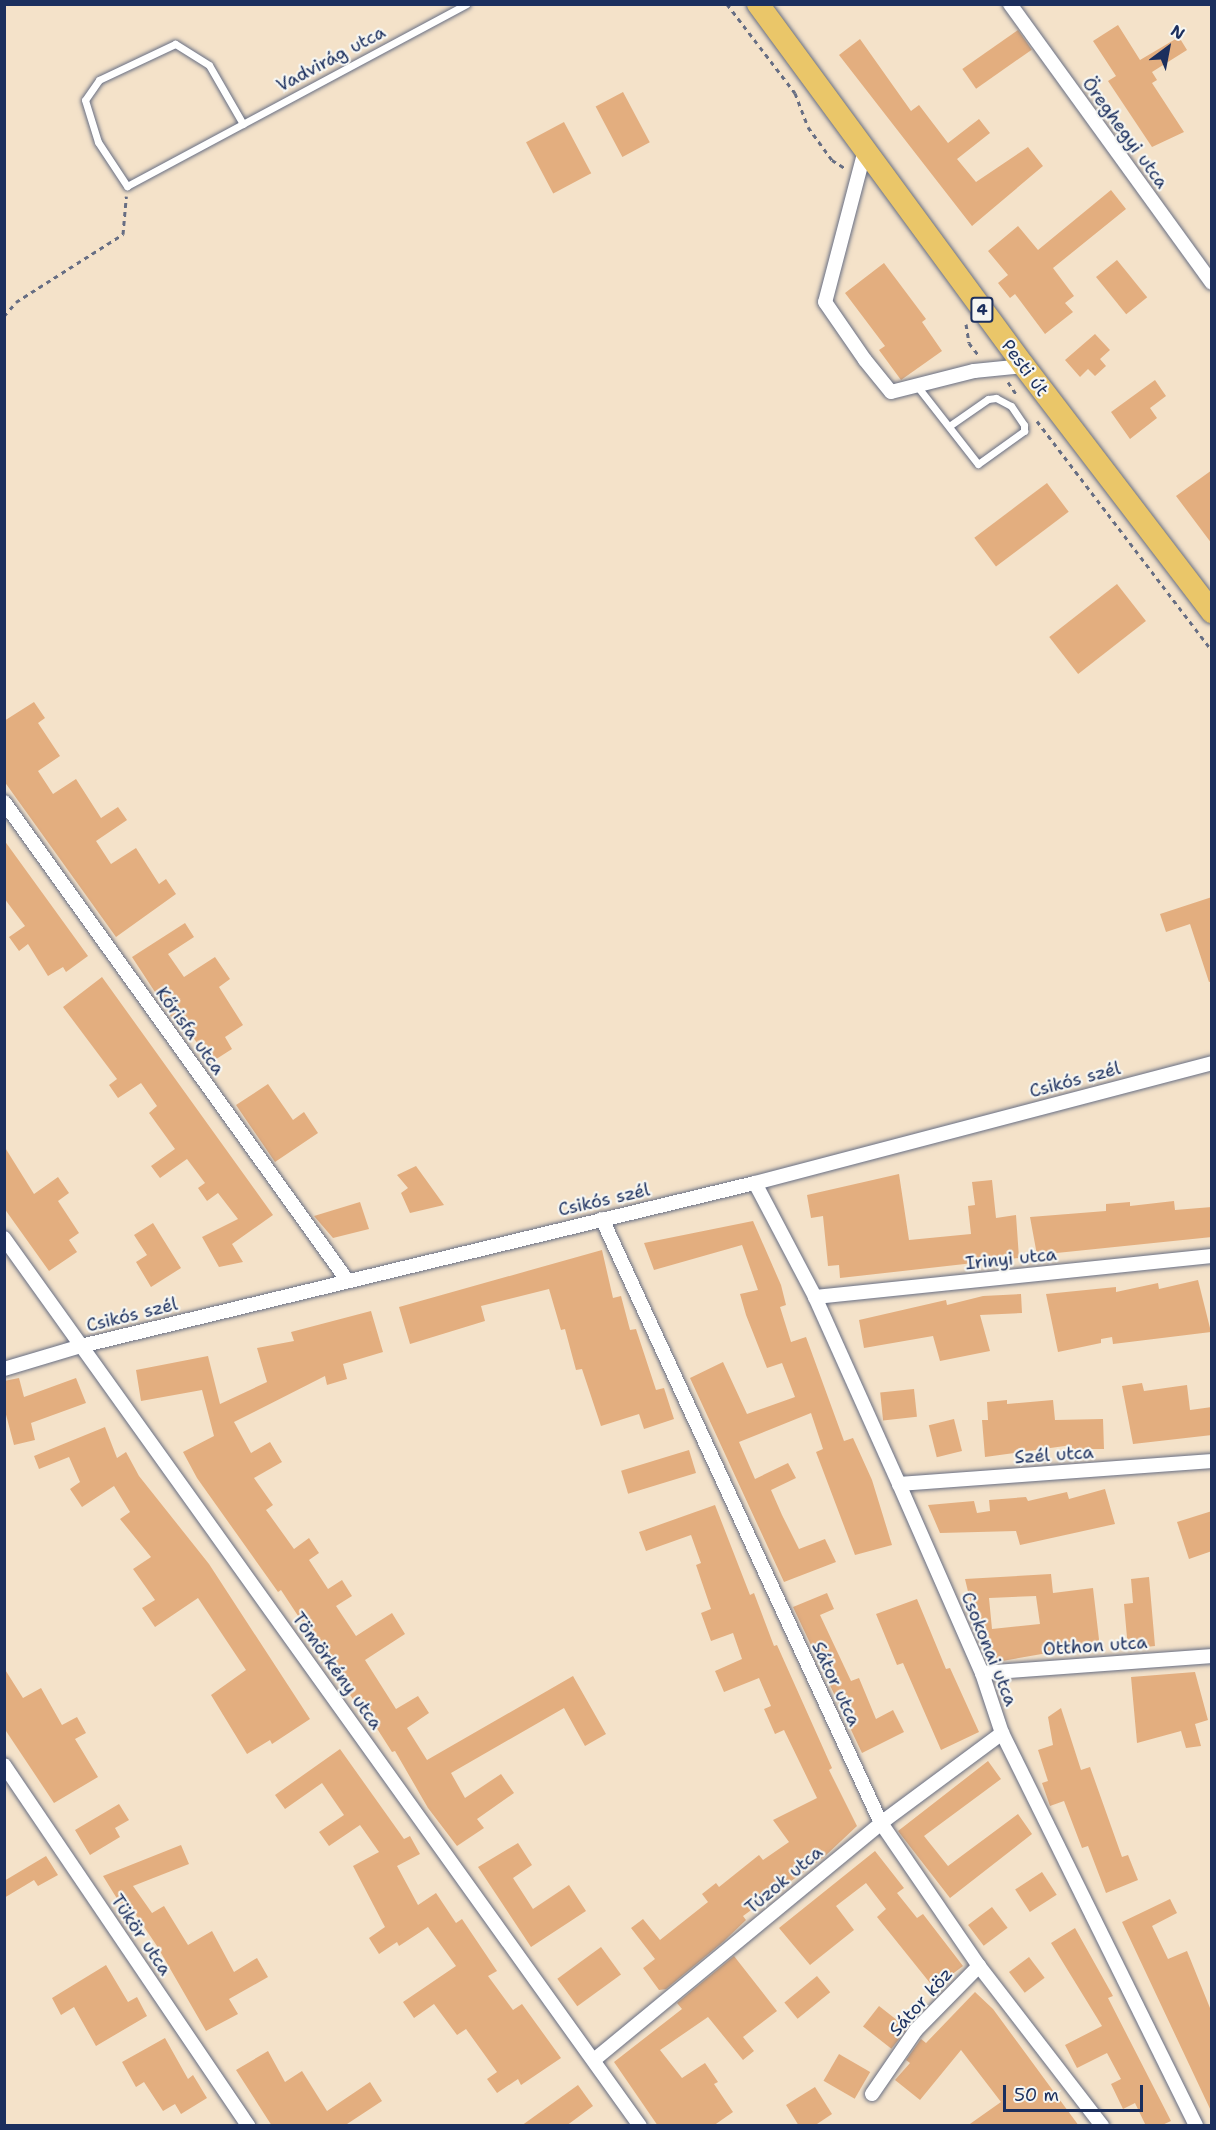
<!DOCTYPE html>
<html>
<head>
<meta charset="utf-8">
<style>
	body { margin:0 }
	#map { position:relative; width:1216px; height:2130px; overflow:hidden; background:#f4e2c9; font-family:"Shantell Sans",sans-serif }
	div>[style] { position:absolute }
	.building>* { inset:0; background:#e3ae7f; transform-origin:0 0 }
	.path>* { height:3px; margin-top:-1.5px; transform-origin:0; background:repeating-linear-gradient(90deg,#676e83 0 4.5px,transparent 0 9px) }
	.roads { filter:drop-shadow(0 0 2px #676e83) drop-shadow(0 0 2px #676e83) }
	.service>* { height:7px; margin:-3.5px; padding:0 3.5px; transform-origin:3.5px; border-radius:3.5px; background:#fff }
	.minor>* { height:14px; margin:-7px; padding:0 7px; transform-origin:7px; border-radius:7px; background:#fff }
	.primary>* { height:22px; margin:-11px; padding:0 11px; transform-origin:11px; border-radius:11px; background:#eac669 }
	span { translate:-50% -50%; white-space:nowrap; text-align:center; line-height:1.15; -webkit-text-stroke:4.5px #f6f6f2; paint-order:stroke }
	.shield-label span { padding:2px 4px; background:#f6f6f2; border:2px solid; border-radius:4px; -webkit-text-stroke-width:0 }
	.shield-label { font-size:16px; color:#1b2f5e; font-weight:700 }
	.street-label { font-size:18px; color:#1b2f5e }
	.frame { position:absolute; inset:0; border:6px solid #1b2f5e; pointer-events:none }
	.north { position:absolute; left:1138px; top:18px; width:60px; height:60px; -webkit-text-stroke:4px #f6f6f2; paint-order:stroke; rotate:32deg; font-size:16px; font-weight:700; line-height:24px; text-align:center; color:#1b2f5e }
	.north::after { content:''; display:block; margin:auto; width:21px; height:27px; background:#1b2f5e; clip-path:polygon(50% 0,100% 100%,50% 72%,0 100%) }
	.scale { position:absolute; left:1003px; top:2085px; width:140px; height:27px; box-sizing:border-box; border:3px solid #1b2f5e; border-top:0; padding-left:8px; font-size:18px; line-height:21px; white-space:nowrap; color:#1b2f5e; -webkit-text-stroke:4px #f6f6f2; paint-order:stroke }
</style>
</head>
<body>
<div id="map">
	<div class="building">
		<div style="clip-path:polygon(1118px 25px,1140px 60px,1179px 37px,1187px 50px,1152px 72px,1157px 80px,1152px 83px,1184px 132px,1152px 147px,1108px 81px,1116px 76px,1093px 41px)"></div>
		<div style="left:1018px;top:30px;width:24px;height:68px;rotate:55deg"></div>
		<div style="clip-path:polygon(860px 39px,911px 111px,919px 105px,948px 143px,979px 119px,990px 133px,957px 159px,976px 182px,1028px 147px,1043px 166px,972px 226px,839px 55px)"></div>
		<div style="left:623px;top:92px;width:57px;height:31px;rotate:62deg"></div>
		<div style="left:564px;top:122px;width:58px;height:43px;rotate:62deg"></div>
		<div style="clip-path:polygon(1111px 190px,1126px 209px,1053px 268px,1074px 296px,1065px 303px,1073px 312px,1045px 334px,1015px 294px,1010px 298px,998px 283px,1008px 275px,988px 251px,1018px 226px,1038px 250px)"></div>
		<div style="left:1117px;top:260px;width:48px;height:27px;rotate:51deg"></div>
		<div style="clip-path:polygon(884px 263px,926px 319px,922px 322px,942px 351px,901px 380px,879px 350px,885px 346px,845px 293px)"></div>
		<div style="clip-path:polygon(1095px 334px,1110px 350px,1100px 359px,1106px 366px,1095px 376px,1088px 369px,1080px 377px,1065px 360px)"></div>
		<div style="clip-path:polygon(1155px 380px,1166px 396px,1150px 408px,1157px 418px,1130px 439px,1111px 412px)"></div>
		<div style="clip-path:polygon(1212px 470px,1212px 544px,1176px 496px)"></div>
		<div style="left:1047px;top:483px;width:36px;height:91px;rotate:53deg"></div>
		<div style="left:1117px;top:584px;width:47px;height:86px;rotate:52deg"></div>
		<div style="clip-path:polygon(34px 702px,45px 718px,38px 723px,60px 756px,38px 771px,53px 794px,76px 779px,101px 818px,118px 807px,127px 820px,96px 841px,111px 864px,136px 848px,159px 884px,166px 879px,176px 894px,116px 937px,4px 781px,4px 721px)"></div>
		<div style="clip-path:polygon(4px 840px,88px 956px,66px 972px,63px 967px,48px 976px,28px 944px,19px 951px,9px 937px,25px 926px,4px 898px)"></div>
		<div style="clip-path:polygon(1212px 897px,1212px 981px,1209px 982px,1190px 924px,1166px 932px,1160px 914px)"></div>
		<div style="clip-path:polygon(185px 923px,194px 937px,168px 954px,184px 977px,215px 957px,230px 979px,219px 987px,243px 1025px,225px 1037px,232px 1049px,210px 1063px,182px 1020px,176px 1024px,132px 957px)"></div>
		<div style="clip-path:polygon(102px 977px,273px 1215px,232px 1244px,243px 1262px,219px 1267px,202px 1237px,238px 1219px,218px 1193px,207px 1201px,198px 1188px,205px 1183px,187px 1159px,160px 1178px,151px 1166px,175px 1149px,149px 1113px,157px 1106px,141px 1083px,118px 1098px,109px 1085px,117px 1079px,63px 1007px)"></div>
		<div style="clip-path:polygon(268px 1084px,293px 1120px,304px 1112px,318px 1133px,275px 1162px,236px 1105px)"></div>
		<div style="clip-path:polygon(4px 1146px,34px 1194px,58px 1177px,69px 1193px,58px 1201px,79px 1233px,69px 1240px,77px 1252px,49px 1271px,4px 1208px)"></div>
		<div style="clip-path:polygon(416px 1166px,444px 1205px,410px 1213px,401px 1193px,408px 1188px,397px 1175px)"></div>
		<div style="clip-path:polygon(899px 1174px,909px 1240px,971px 1234px,968px 1206px,975px 1205px,972px 1182px,992px 1180px,996px 1218px,1016px 1215px,1019px 1258px,840px 1278px,839px 1265px,828px 1266px,823px 1216px,811px 1218px,807px 1195px)"></div>
		<div style="clip-path:polygon(1174px 1201px,1175px 1210px,1212px 1207px,1212px 1237px,1037px 1255px,1030px 1217px,1106px 1211px,1106px 1204px,1130px 1202px,1130px 1206px)"></div>
		<div style="clip-path:polygon(360px 1202px,369px 1229px,333px 1238px,314px 1216px)"></div>
		<div style="clip-path:polygon(753px 1221px,781px 1285px,786px 1305px,780px 1307px,791px 1342px,806px 1337px,844px 1441px,853px 1438px,872px 1480px,892px 1545px,855px 1555px,816px 1452px,823px 1449px,811px 1413px,739px 1442px,755px 1479px,788px 1463px,796px 1478px,771px 1490px,782px 1515px,799px 1549px,825px 1539px,836px 1562px,784px 1582px,690px 1378px,723px 1362px,747px 1414px,795px 1397px,782px 1363px,767px 1368px,746px 1315px,740px 1294px,758px 1290px,742px 1245px,654px 1270px,644px 1243px)"></div>
		<div style="clip-path:polygon(153px 1223px,181px 1268px,151px 1287px,136px 1262px,147px 1255px,134px 1235px)"></div>
		<div style="clip-path:polygon(602px 1250px,613px 1298px,621px 1296px,630px 1330px,636px 1329px,656px 1390px,664px 1388px,674px 1419px,644px 1429px,639px 1414px,601px 1426px,582px 1369px,576px 1370px,565px 1329px,561px 1330px,549px 1289px,481px 1306px,485px 1321px,410px 1344px,399px 1307px)"></div>
		<div style="clip-path:polygon(1198px 1280px,1211px 1332px,1113px 1344px,1112px 1337px,1101px 1339px,1101px 1343px,1058px 1352px,1046px 1294px,1116px 1287px,1116px 1292px,1158px 1283px,1159px 1289px)"></div>
		<div style="clip-path:polygon(1021px 1294px,1022px 1313px,980px 1315px,990px 1351px,940px 1361px,933px 1336px,864px 1348px,859px 1320px,946px 1300px,947px 1305px,983px 1296px)"></div>
		<div style="clip-path:polygon(371px 1311px,383px 1352px,343px 1364px,347px 1379px,327px 1385px,325px 1376px,234px 1422px,251px 1453px,270px 1442px,282px 1462px,254px 1478px,273px 1505px,266px 1510px,294px 1549px,309px 1538px,319px 1553px,309px 1560px,328px 1589px,342px 1580px,352px 1596px,336px 1606px,356px 1636px,392px 1613px,405px 1634px,365px 1660px,396px 1709px,418px 1696px,429px 1713px,407px 1728px,427px 1760px,573px 1676px,606px 1734px,585px 1746px,564px 1708px,451px 1773px,465px 1798px,501px 1774px,514px 1793px,477px 1819px,484px 1828px,457px 1846px,428px 1808px,395px 1751px,392px 1752px,369px 1716px,366px 1719px,281px 1590px,278px 1592px,197px 1478px,183px 1452px,214px 1436px,202px 1390px,141px 1401px,136px 1370px,208px 1356px,220px 1404px,267px 1382px,257px 1348px,294px 1341px,291px 1332px)"></div>
		<div style="clip-path:polygon(19px 1378px,24px 1397px,76px 1378px,86px 1403px,31px 1423px,35px 1440px,14px 1445px,4px 1407px,4px 1381px)"></div>
		<div style="clip-path:polygon(1142px 1383px,1144px 1391px,1187px 1385px,1190px 1410px,1212px 1407px,1212px 1435px,1133px 1444px,1122px 1386px)"></div>
		<div style="left:914px;top:1389px;width:28px;height:34px;rotate:84deg"></div>
		<div style="clip-path:polygon(1007px 1400px,1007px 1404px,1053px 1400px,1055px 1420px,1103px 1419px,1104px 1449px,1072px 1449px,1072px 1445px,985px 1457px,982px 1420px,988px 1420px,987px 1402px)"></div>
		<div style="left:954px;top:1419px;width:33px;height:26px;rotate:76deg"></div>
		<div style="clip-path:polygon(105px 1427px,117px 1458px,126px 1452px,139px 1476px,209px 1564px,310px 1719px,272px 1744px,270px 1740px,247px 1754px,211px 1695px,246px 1670px,198px 1598px,155px 1627px,142px 1608px,155px 1600px,133px 1569px,151px 1557px,120px 1519px,130px 1512px,114px 1486px,82px 1507px,70px 1489px,80px 1482px,69px 1457px,39px 1469px,34px 1456px)"></div>
		<div style="left:689px;top:1450px;width:24px;height:71px;rotate:73deg"></div>
		<div style="clip-path:polygon(1105px 1489px,1115px 1524px,1020px 1545px,1016px 1531px,940px 1533px,928px 1505px,974px 1501px,977px 1513px,990px 1511px,989px 1500px,1026px 1497px,1028px 1501px,1067px 1492px,1069px 1499px)"></div>
		<div style="clip-path:polygon(715px 1505px,750px 1595px,754px 1593px,774px 1646px,777px 1645px,832px 1768px,829px 1770px,857px 1826px,824px 1857px,743px 1916px,746px 1920px,723px 1942px,666px 1989px,659px 1990px,643px 1968px,655px 1959px,631px 1928px,643px 1919px,660px 1940px,708px 1902px,702px 1894px,716px 1883px,719px 1887px,759px 1855px,763px 1860px,789px 1842px,773px 1820px,817px 1798px,784px 1730px,775px 1734px,764px 1709px,771px 1706px,759px 1678px,724px 1692px,715px 1671px,742px 1659px,733px 1633px,711px 1641px,701px 1613px,711px 1609px,696px 1565px,701px 1563px,691px 1535px,646px 1551px,639px 1532px)"></div>
		<div style="clip-path:polygon(1212px 1511px,1212px 1551px,1189px 1559px,1177px 1522px)"></div>
		<div style="clip-path:polygon(evenodd,1051px 1574px,1053px 1593px,1093px 1588px,1100px 1648px,1076px 1651px,1076px 1648px,991px 1663px,977px 1629px,965px 1579px,1051px 1574px,1036px 1596px,1040px 1624px,992px 1629px,989px 1598px,1036px 1596px)"></div>
		<div style="clip-path:polygon(1149px 1577px,1155px 1646px,1128px 1649px,1124px 1604px,1133px 1603px,1131px 1579px)"></div>
		<div style="clip-path:polygon(827px 1593px,834px 1609px,820px 1615px,851px 1681px,859px 1678px,876px 1719px,893px 1710px,904px 1732px,862px 1753px,793px 1607px)"></div>
		<div style="clip-path:polygon(917px 1599px,946px 1669px,950px 1668px,979px 1732px,941px 1750px,903px 1663px,897px 1665px,876px 1614px)"></div>
		<div style="clip-path:polygon(4px 1668px,23px 1698px,41px 1688px,62px 1725px,77px 1717px,86px 1733px,75px 1739px,98px 1777px,54px 1803px,4px 1728px)"></div>
		<div style="clip-path:polygon(1195px 1672px,1208px 1720px,1195px 1724px,1201px 1746px,1186px 1748px,1181px 1731px,1137px 1743px,1131px 1677px)"></div>
		<div style="clip-path:polygon(1061px 1708px,1081px 1770px,1090px 1767px,1122px 1857px,1128px 1855px,1138px 1880px,1106px 1893px,1088px 1846px,1082px 1848px,1064px 1801px,1050px 1806px,1042px 1783px,1048px 1781px,1038px 1750px,1053px 1745px,1048px 1717px)"></div>
		<div style="clip-path:polygon(340px 1749px,404px 1839px,410px 1836px,420px 1854px,397px 1866px,418px 1905px,436px 1893px,456px 1923px,462px 1919px,497px 1971px,488px 1976px,513px 2010px,522px 2004px,561px 2058px,521px 2085px,518px 2079px,497px 2093px,487px 2079px,497px 2072px,466px 2029px,457px 2035px,434px 2004px,414px 2018px,403px 2002px,456px 1966px,428px 1927px,399px 1946px,397px 1942px,379px 1954px,369px 1938px,385px 1927px,353px 1866px,379px 1852px,360px 1825px,329px 1846px,319px 1832px,344px 1815px,322px 1783px,285px 1809px,275px 1795px)"></div>
		<div style="clip-path:polygon(988px 1761px,1001px 1779px,924px 1836px,948px 1866px,1018px 1814px,1032px 1834px,950px 1898px,898px 1831px)"></div>
		<div style="clip-path:polygon(119px 1804px,129px 1820px,115px 1828px,120px 1837px,90px 1855px,75px 1830px)"></div>
		<div style="clip-path:polygon(518px 1843px,532px 1865px,513px 1878px,533px 1909px,569px 1885px,586px 1911px,531px 1947px,478px 1867px)"></div>
		<div style="clip-path:polygon(181px 1845px,189px 1864px,133px 1886px,152px 1913px,164px 1906px,188px 1945px,212px 1931px,234px 1972px,257px 1958px,268px 1977px,229px 1999px,238px 2014px,206px 2031px,157px 1946px,128px 1903px,121px 1905px,103px 1876px)"></div>
		<div style="clip-path:polygon(875px 1851px,904px 1888px,897px 1893px,917px 1918px,923px 1914px,963px 1966px,934px 1988px,877px 1917px,886px 1909px,866px 1883px,836px 1906px,854px 1930px,810px 1965px,779px 1928px)"></div>
		<div style="clip-path:polygon(46px 1856px,58px 1875px,38px 1886px,34px 1880px,4px 1898px,4px 1881px)"></div>
		<div style="left:1042px;top:1872px;width:27px;height:32px;rotate:57deg"></div>
		<div style="clip-path:polygon(1170px 1899px,1177px 1913px,1152px 1926px,1168px 1959px,1187px 1951px,1212px 2013px,1212px 2113px,1122px 1922px)"></div>
		<div style="left:992px;top:1907px;width:26px;height:30px;rotate:53deg"></div>
		<div style="clip-path:polygon(1075px 1928px,1113px 1996px,1108px 1998px,1171px 2121px,1160px 2126px,1146px 2126px,1135px 2103px,1123px 2109px,1111px 2084px,1121px 2079px,1107px 2053px,1077px 2068px,1065px 2045px,1102px 2026px,1051px 1943px)"></div>
		<div style="left:601px;top:1947px;width:34px;height:54px;rotate:54deg"></div>
		<div style="clip-path:polygon(734px 1956px,777px 2011px,743px 2037px,754px 2051px,743px 2060px,708px 2017px,660px 2050px,682px 2078px,705px 2063px,718px 2082px,714px 2084px,733px 2112px,713px 2126px,658px 2126px,614px 2062px,682px 2009px,677px 2003px)"></div>
		<div style="left:1029px;top:1957px;width:26px;height:25px;rotate:53deg"></div>
		<div style="clip-path:polygon(106px 1965px,128px 2002px,137px 1997px,147px 2016px,96px 2046px,74px 2007px,61px 2015px,52px 1998px)"></div>
		<div style="left:817px;top:1976px;width:21px;height:42px;rotate:51deg"></div>
		<div style="clip-path:polygon(975px 1992px,993px 2009px,1079px 2126px,967px 2126px,1001px 2102px,961px 2050px,920px 2100px,895px 2080px,910px 2063px,906px 2060px,921px 2039px,926px 2043px)"></div>
		<div style="left:879px;top:2006px;width:36px;height:26px;rotate:38deg"></div>
		<div style="clip-path:polygon(165px 2038px,188px 2079px,193px 2075px,207px 2098px,181px 2114px,175px 2104px,163px 2111px,144px 2082px,136px 2087px,122px 2062px)"></div>
		<div style="clip-path:polygon(268px 2051px,285px 2082px,302px 2071px,327px 2111px,370px 2082px,382px 2101px,344px 2126px,272px 2126px,236px 2070px)"></div>
		<div style="left:839px;top:2054px;width:36px;height:31px;rotate:30deg"></div>
		<div style="clip-path:polygon(578px 2085px,593px 2106px,566px 2126px,521px 2126px)"></div>
		<div style="clip-path:polygon(815px 2087px,832px 2114px,814px 2126px,799px 2126px,786px 2105px)"></div>
	</div>
	<div class="path">
		<div style="left:727px;top:4px;width:112px;rotate:52.6deg"></div>
		<div style="left:795px;top:93px;width:36px;rotate:69deg"></div>
		<div style="left:808px;top:127px;width:41px;rotate:54deg"></div>
		<div style="left:832px;top:160px;width:15px;rotate:32deg"></div>
		<div style="left:4px;top:316px;width:18px;rotate:-49deg"></div>
		<div style="left:16px;top:302px;width:127px;rotate:-32.4deg"></div>
		<div style="left:123px;top:234px;width:38px;rotate:-85deg"></div>
		<div style="left:966px;top:324px;width:19px;rotate:81deg"></div>
		<div style="left:969px;top:343px;width:16px;rotate:52deg"></div>
		<div style="left:1008px;top:382px;width:14px;rotate:56deg"></div>
		<div style="left:1037px;top:421px;width:289px;rotate:52.7deg"></div>
	</div>
	<div class="roads">
		<div class="service">
			<div style="left:243px;top:124px;width:68px;rotate:-120deg"></div>
			<div style="left:209px;top:65px;width:40px;rotate:-148deg"></div>
			<div style="left:175px;top:44px;width:84px;rotate:154.7deg"></div>
			<div style="left:99px;top:80px;width:24px;rotate:125deg"></div>
			<div style="left:85px;top:100px;width:44px;rotate:72.8deg"></div>
			<div style="left:98px;top:142px;width:53px;rotate:56.6deg"></div>
			<div style="left:127px;top:186px;width:385px;rotate:-28.2deg"></div>
			<div style="left:917px;top:386px;width:99px;rotate:52deg"></div>
			<div style="left:978px;top:464px;width:57px;rotate:-35.7deg"></div>
			<div style="left:1024px;top:431px;width:6px;rotate:-90deg"></div>
			<div style="left:1024px;top:425px;width:23px;rotate:-124deg"></div>
			<div style="left:1011px;top:406px;width:17px;rotate:-152deg"></div>
			<div style="left:996px;top:398px;width:8px;rotate:173deg"></div>
			<div style="left:988px;top:399px;width:47px;rotate:145.3deg"></div>
		</div>
		<div class="minor">
			<div style="left:1010px;top:4px;width:344px;rotate:54.1deg"></div>
			<div style="left:865px;top:150px;width:157px;rotate:104.7deg"></div>
			<div style="left:825px;top:302px;width:70px;rotate:55.4deg"></div>
			<div style="left:865px;top:360px;width:41px;rotate:50.9deg"></div>
			<div style="left:891px;top:392px;width:86px;rotate:-14.2deg"></div>
			<div style="left:974px;top:371px;width:50px;rotate:-5.7deg"></div>
			<div style="left:4px;top:802px;width:588px;rotate:54.34deg"></div>
			<div style="left:755px;top:1183px;width:129px;rotate:62.2deg"></div>
			<div style="left:815px;top:1297px;width:205px;rotate:65.8deg"></div>
			<div style="left:899px;top:1484px;width:206px;rotate:66.3deg"></div>
			<div style="left:982px;top:1673px;width:63px;rotate:71.6deg"></div>
			<div style="left:1002px;top:1733px;width:438px;rotate:63.7deg"></div>
			<div style="left:602px;top:1219px;width:665px;rotate:65.21deg"></div>
			<div style="left:881px;top:1823px;width:173px;rotate:55.6deg"></div>
			<div style="left:979px;top:1966px;width:202px;rotate:52.4deg"></div>
			<div style="left:4px;top:1238px;width:1092px;rotate:54.39deg"></div>
			<div style="left:815px;top:1297px;width:399px;rotate:-5.9deg"></div>
			<div style="left:4px;top:1369px;width:80px;rotate:-16.6deg"></div>
			<div style="left:81px;top:1346px;width:693px;rotate:-13.6deg"></div>
			<div style="left:755px;top:1183px;width:472px;rotate:-14.7deg"></div>
			<div style="left:899px;top:1484px;width:314px;rotate:-4.2deg"></div>
			<div style="left:982px;top:1673px;width:231px;rotate:-4.2deg"></div>
			<div style="left:4px;top:1765px;width:436px;rotate:55.9deg"></div>
			<div style="left:594px;top:2060px;width:372px;rotate:-39.5deg"></div>
			<div style="left:881px;top:1823px;width:151px;rotate:-36.6deg"></div>
			<div style="left:872px;top:2094px;width:78px;rotate:-55.5deg"></div>
			<div style="left:916px;top:2030px;width:90px;rotate:-45.5deg"></div>
		</div>
		<div class="primary">
			<div style="left:758px;top:4px;width:449px;rotate:53.7deg"></div>
			<div style="left:1024px;top:366px;width:310px;rotate:52.6deg"></div>
		</div>
	</div>
	<div class="shield-label">
		<span style="left:982px;top:310px">4</span>
	</div>
	<div class="street-label">
		<span style="left:331px;top:59px;rotate:-28deg">Vadvirág utca</span>
		<span style="left:1125px;top:133px;rotate:54deg">Öreghegyi utca</span>
		<span style="left:1025px;top:368px;rotate:53deg">Pesti út</span>
		<span style="left:190px;top:1031px;rotate:54deg">Kőrisfa utca</span>
		<span style="left:1075px;top:1080px;rotate:-15deg">Csikós szél</span>
		<span style="left:604px;top:1200px;rotate:-13deg">Csikós szél</span>
		<span style="left:1011px;top:1259px;rotate:-6deg">Irinyi utca</span>
		<span style="left:132px;top:1315px;rotate:-14deg">Csikós szél</span>
		<span style="left:1054px;top:1455px;rotate:-4deg">Szél utca</span>
		<span style="left:1095px;top:1646px;rotate:-4deg">Otthon utca</span>
		<span style="left:989px;top:1649px;rotate:68deg">Csokonai utca</span>
		<span style="left:337px;top:1671px;rotate:54deg">Tömörkény utca</span>
		<span style="left:836px;top:1684px;rotate:65deg">Sátor utca</span>
		<span style="left:784px;top:1880px;rotate:-40deg">Túzok utca</span>
		<span style="left:141px;top:1935px;rotate:56deg">Tükör utca</span>
		<span style="left:921px;top:2002px;rotate:-48deg">Sátor köz</span>
	</div>
	<div class="frame"></div>
	<div class="north">N</div>
	<div class="scale">50 m</div>
</div>
</body>
</html>
